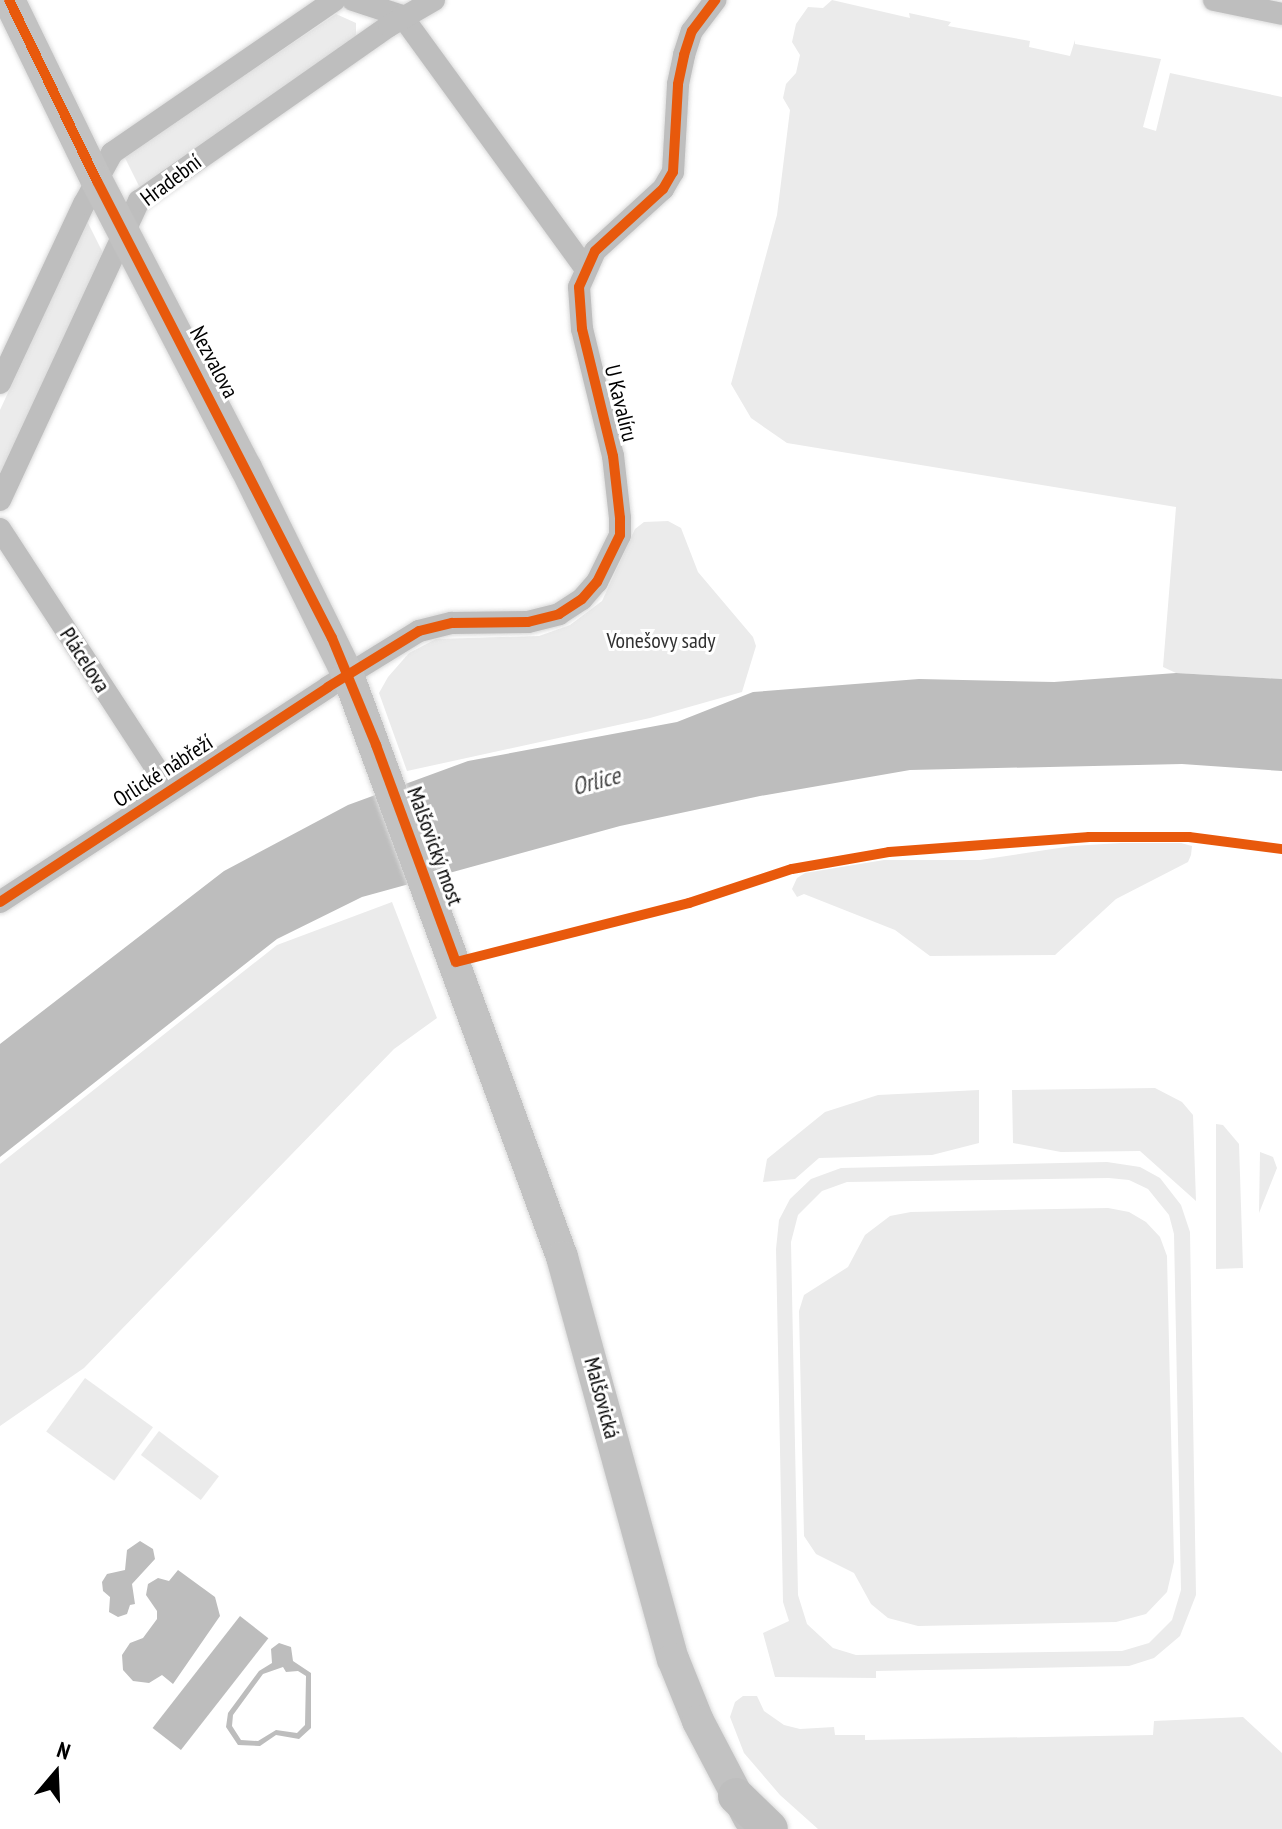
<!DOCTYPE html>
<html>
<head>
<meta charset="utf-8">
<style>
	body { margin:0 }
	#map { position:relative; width:1282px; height:1829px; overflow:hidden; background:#fff; font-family:"PT Sans Narrow",sans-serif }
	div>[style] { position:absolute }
	.green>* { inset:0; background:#ebebeb; transform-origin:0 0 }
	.water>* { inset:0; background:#bdbdbd; transform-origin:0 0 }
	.roads { filter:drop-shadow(0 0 2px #dbdbdb) drop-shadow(0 0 2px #dbdbdb) }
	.street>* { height:22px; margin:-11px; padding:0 11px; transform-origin:11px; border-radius:11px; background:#bebebe }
	.secondary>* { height:32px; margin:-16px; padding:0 16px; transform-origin:16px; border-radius:16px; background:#c2c2c2 }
	.primary>* { height:36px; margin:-18px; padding:0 18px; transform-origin:18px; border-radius:18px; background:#bebebe }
	.cycleway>* { height:10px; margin:-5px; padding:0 5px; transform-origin:5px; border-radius:5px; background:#e8590c }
	span { translate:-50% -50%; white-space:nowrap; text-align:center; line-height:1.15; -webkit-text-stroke:6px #fff; paint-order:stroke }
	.street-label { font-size:22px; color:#000 }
	.park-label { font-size:22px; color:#313131 }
	.water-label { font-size:24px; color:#424242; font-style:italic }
	.north { position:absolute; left:16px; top:1733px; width:80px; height:80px; -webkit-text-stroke:6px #fff; paint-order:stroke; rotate:19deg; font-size:22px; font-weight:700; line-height:32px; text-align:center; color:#000 }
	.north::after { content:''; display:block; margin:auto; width:28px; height:36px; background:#000; clip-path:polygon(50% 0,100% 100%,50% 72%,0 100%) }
</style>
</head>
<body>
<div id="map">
	<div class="green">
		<div style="clip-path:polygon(832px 0,910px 18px,909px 13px,951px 22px,948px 26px,1030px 41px,1029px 47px,1070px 56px,1075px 40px,1075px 44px,1161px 59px,1143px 127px,1156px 131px,1170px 73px,1282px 97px,1282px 679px,1176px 673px,1163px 667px,1176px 507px,787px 443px,751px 418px,731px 384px,777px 215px,790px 110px,783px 98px,786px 84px,796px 73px,800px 55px,792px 42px,796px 24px,808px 7px,823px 8px)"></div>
		<div style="clip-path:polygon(336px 14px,356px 23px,356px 36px,140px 188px,124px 156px)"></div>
		<div style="clip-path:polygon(87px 221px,104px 255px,0 476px,0 410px)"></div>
		<div style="clip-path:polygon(668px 521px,681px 528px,698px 572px,753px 637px,756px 646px,742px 692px,650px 718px,407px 771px,379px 693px,388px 677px,409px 653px,436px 639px,539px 636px,570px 625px,602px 601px,635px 529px,644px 522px)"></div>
		<div style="clip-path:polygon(1121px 843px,1181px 843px,1192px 846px,1191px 855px,1188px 862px,1116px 899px,1055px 955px,930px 956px,895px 930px,804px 894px,797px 897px,792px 889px,797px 878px,805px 873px,884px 860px,980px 860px,1072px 846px)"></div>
		<div style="clip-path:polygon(392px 902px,437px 1018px,394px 1049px,84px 1368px,0 1426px,0 1164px,277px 945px)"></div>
		<div style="clip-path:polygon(1155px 1088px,1182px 1102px,1193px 1115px,1196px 1201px,1140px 1151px,1061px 1152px,1013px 1143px,1012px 1090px)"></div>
		<div style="clip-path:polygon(979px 1090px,979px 1143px,932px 1155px,819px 1158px,795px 1179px,763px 1182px,767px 1159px,825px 1112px,878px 1095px)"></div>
		<div style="clip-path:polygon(1216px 1124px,1223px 1125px,1239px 1144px,1243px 1268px,1216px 1269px)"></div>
		<div style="clip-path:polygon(1260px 1152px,1273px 1157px,1277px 1168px,1259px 1213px)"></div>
		<div style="clip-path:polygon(evenodd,1107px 1162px,1140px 1167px,1160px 1178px,1181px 1205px,1190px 1232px,1196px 1595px,1180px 1636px,1154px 1658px,1129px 1666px,876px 1671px,876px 1678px,775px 1677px,763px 1633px,789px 1621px,783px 1602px,776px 1249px,779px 1220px,790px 1199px,811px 1179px,841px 1168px,1107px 1162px,1109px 1178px,1129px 1180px,1148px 1189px,1169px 1215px,1174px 1234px,1181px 1590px,1172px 1620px,1149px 1643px,1122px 1651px,856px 1655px,833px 1648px,807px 1624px,798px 1595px,791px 1242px,798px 1215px,822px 1191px,847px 1182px,1109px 1178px)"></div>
		<div style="clip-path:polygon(1108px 1208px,1129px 1212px,1146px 1222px,1160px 1237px,1167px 1256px,1174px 1562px,1167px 1592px,1146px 1614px,1116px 1622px,918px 1626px,888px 1618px,871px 1604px,854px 1573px,816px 1554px,804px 1536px,799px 1311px,804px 1295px,848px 1267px,865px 1235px,890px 1216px,911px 1212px)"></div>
		<div style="left:85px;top:1378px;width:84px;height:66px;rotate:36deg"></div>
		<div style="left:159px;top:1431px;width:75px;height:30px;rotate:37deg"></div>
		<div style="clip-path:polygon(743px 1696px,757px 1696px,764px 1711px,784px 1725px,800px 1729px,834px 1727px,835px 1735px,865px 1735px,865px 1740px,1153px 1735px,1154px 1721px,1243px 1717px,1282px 1753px,1282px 1829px,818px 1829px,780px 1795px,744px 1753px,730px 1717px,735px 1702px)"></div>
	</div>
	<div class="water">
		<div style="clip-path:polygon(1176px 673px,1282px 679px,1282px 771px,1182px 764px,910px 770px,760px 796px,620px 826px,362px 897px,277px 939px,0 1157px,0 1044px,224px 871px,348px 805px,468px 761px,677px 722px,753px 692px,919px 679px,1054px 682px)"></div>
		<div style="clip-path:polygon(140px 1541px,153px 1549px,155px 1559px,132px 1584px,135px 1604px,130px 1605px,127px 1614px,118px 1617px,109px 1612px,110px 1597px,103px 1591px,102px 1582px,107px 1574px,125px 1570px,127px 1550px)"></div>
		<div style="clip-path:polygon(178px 1570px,215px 1597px,220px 1616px,173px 1684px,162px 1675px,149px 1683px,133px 1681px,123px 1670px,122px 1655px,130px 1643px,143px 1638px,157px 1619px,157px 1611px,146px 1595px,148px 1584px,158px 1578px,169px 1581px)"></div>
		<div style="left:240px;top:1616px;width:36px;height:142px;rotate:38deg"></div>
		<div style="clip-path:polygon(evenodd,279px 1643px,291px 1647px,293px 1661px,311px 1673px,311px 1728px,299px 1739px,276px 1735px,260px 1746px,238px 1745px,226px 1727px,228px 1713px,259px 1671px,272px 1663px,271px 1649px,279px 1643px,283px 1667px,286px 1672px,298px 1671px,306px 1676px,305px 1725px,297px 1733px,276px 1730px,258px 1741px,241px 1740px,232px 1726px,233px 1715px,263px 1674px,283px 1667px)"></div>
	</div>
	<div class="roads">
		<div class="street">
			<div style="left:353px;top:0;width:52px;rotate:18.1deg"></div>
			<div style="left:402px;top:16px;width:311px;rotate:54deg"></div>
			<div style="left:1214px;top:0;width:69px;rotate:11.6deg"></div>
			<div style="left:0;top:383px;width:198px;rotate:-64.9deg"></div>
			<div style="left:84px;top:204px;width:58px;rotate:-61.2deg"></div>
			<div style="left:112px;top:153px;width:270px;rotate:-34.5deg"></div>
			<div style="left:0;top:500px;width:330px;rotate:-65.1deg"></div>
			<div style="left:139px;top:201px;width:305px;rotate:-35deg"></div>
			<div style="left:389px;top:26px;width:52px;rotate:-30deg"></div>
			<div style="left:0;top:529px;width:311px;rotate:56.9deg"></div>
			<div style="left:0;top:902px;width:392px;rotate:-33.2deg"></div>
			<div style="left:328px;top:687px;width:107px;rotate:-31.6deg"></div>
			<div style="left:419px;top:631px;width:34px;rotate:-14deg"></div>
			<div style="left:452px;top:623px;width:76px;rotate:-0.8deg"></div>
			<div style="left:528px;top:622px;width:32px;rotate:-14deg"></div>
			<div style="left:559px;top:614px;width:27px;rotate:-33deg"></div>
			<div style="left:582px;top:599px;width:23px;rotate:-49deg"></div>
			<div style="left:597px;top:582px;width:52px;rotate:-63.9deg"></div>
			<div style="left:620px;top:535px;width:17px;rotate:-90deg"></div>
			<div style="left:620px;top:518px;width:62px;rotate:-96.4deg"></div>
			<div style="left:613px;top:456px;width:131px;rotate:-103.7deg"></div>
			<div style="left:582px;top:329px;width:42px;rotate:-94.1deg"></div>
			<div style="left:579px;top:287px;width:39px;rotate:-66deg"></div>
			<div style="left:595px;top:251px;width:92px;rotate:-42.4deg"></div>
			<div style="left:663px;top:189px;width:20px;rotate:-60deg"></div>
			<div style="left:673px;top:172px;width:88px;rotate:-86.7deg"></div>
			<div style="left:678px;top:84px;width:30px;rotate:-78deg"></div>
			<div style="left:684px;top:55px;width:25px;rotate:-72deg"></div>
			<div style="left:692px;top:31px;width:39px;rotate:-53deg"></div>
		</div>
		<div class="secondary">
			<div style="left:9px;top:0;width:201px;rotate:64.1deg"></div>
			<div style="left:97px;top:181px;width:323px;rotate:62.6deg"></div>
			<div style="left:246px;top:468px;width:231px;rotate:63.8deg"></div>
			<div style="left:348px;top:675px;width:620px;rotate:69.81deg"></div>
			<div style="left:562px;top:1257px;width:417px;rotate:74.6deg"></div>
			<div style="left:673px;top:1659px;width:67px;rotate:68deg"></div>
			<div style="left:698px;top:1721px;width:110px;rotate:62.3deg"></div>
		</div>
		<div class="primary">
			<div style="left:736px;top:1796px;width:47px;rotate:44.1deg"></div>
		</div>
	</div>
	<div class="cycleway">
		<div style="left:9px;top:0;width:201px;rotate:64.1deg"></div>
		<div style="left:97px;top:181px;width:514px;rotate:62.79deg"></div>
		<div style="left:332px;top:638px;width:116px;rotate:67.6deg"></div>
		<div style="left:376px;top:745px;width:231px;rotate:69.8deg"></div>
		<div style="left:456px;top:962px;width:240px;rotate:-14.2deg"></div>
		<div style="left:689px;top:903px;width:108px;rotate:-18.3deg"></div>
		<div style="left:792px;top:869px;width:98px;rotate:-9.9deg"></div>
		<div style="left:889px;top:852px;width:201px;rotate:-4.3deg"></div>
		<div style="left:1089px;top:837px;width:100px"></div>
		<div style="left:1189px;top:837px;width:94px;rotate:7.4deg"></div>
		<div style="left:0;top:902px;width:392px;rotate:-33.2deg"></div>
		<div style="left:328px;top:687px;width:107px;rotate:-31.6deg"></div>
		<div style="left:419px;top:631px;width:34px;rotate:-14deg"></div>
		<div style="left:452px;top:623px;width:76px;rotate:-0.8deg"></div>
		<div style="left:528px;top:622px;width:32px;rotate:-14deg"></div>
		<div style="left:559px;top:614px;width:27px;rotate:-33deg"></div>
		<div style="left:582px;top:599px;width:23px;rotate:-49deg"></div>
		<div style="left:597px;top:582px;width:52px;rotate:-63.9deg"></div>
		<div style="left:620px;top:535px;width:17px;rotate:-90deg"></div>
		<div style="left:620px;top:518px;width:62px;rotate:-96.4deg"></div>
		<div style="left:613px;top:456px;width:131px;rotate:-103.7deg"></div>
		<div style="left:582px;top:329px;width:42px;rotate:-94.1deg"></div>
		<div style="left:579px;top:287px;width:39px;rotate:-66deg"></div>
		<div style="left:595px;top:251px;width:92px;rotate:-42.4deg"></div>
		<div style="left:663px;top:189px;width:20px;rotate:-60deg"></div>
		<div style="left:673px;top:172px;width:88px;rotate:-86.7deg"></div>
		<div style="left:678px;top:84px;width:30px;rotate:-78deg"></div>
		<div style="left:684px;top:55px;width:25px;rotate:-72deg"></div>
		<div style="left:692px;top:31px;width:39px;rotate:-53deg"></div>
	</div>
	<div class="street-label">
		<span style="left:171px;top:180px;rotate:-37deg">Hradební</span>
		<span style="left:214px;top:362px;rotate:62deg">Nezvalova</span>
		<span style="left:621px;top:403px;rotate:76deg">U Kavalíru</span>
		<span style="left:85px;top:660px;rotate:57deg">Plácelova</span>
		<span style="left:163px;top:771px;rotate:-33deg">Orlické nábřeží</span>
		<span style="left:435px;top:846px;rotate:70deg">Malšovický most</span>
		<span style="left:602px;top:1398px;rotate:75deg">Malšovická</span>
	</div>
	<div class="park-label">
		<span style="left:661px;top:641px">Vonešovy sady</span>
	</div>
	<div class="water-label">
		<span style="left:596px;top:781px;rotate:-15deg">Orlice</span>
	</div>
	<div class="north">N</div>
</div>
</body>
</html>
